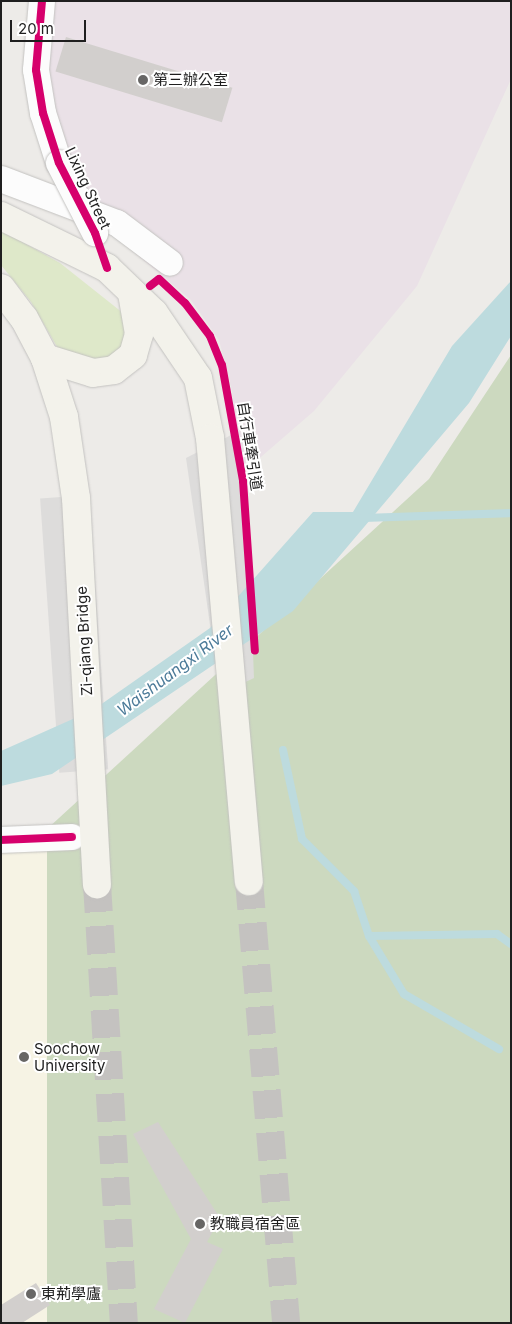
<!DOCTYPE html>
<html>
<head>
<meta charset="utf-8">
<style>
	body { margin:0 }
	#map { position:relative; width:512px; height:1324px; overflow:hidden; background:#edebe8; font-family:Inter,"Noto Sans TC",sans-serif }
	div>[style] { position:absolute }
	.industrial>* { inset:0; background:#eae1e7 }
	.education>* { inset:0; background:#f6f3e4; transform-origin:0 0 }
	.grass>* { inset:0; background:#dee8c9 }
	.forest>* { inset:0; background:#ccd9bf }
	.parking>* { inset:0; background:#dddcdb; transform-origin:0 0 }
	.water>* { inset:0; background:#bddbde }
	.stream>* { height:8px; margin:-4px; padding:0 4px; transform-origin:4px; border-radius:4px; background:#bddbde }
	.building>* { inset:0; background:#d2cfcd; transform-origin:0 0 }
	.secondary-tunnel>* { height:28px; margin-top:-14px; transform-origin:0; background:repeating-linear-gradient(90deg,#c4c2c0 0 28px,transparent 0 42px) }
	.roads { filter:drop-shadow(0 0 1px #c3c2c0) drop-shadow(0 0 1px #c3c2c0) }
	.street>* { height:26px; margin:-13px; padding:0 13px; transform-origin:13px; border-radius:13px; background:#fcfcfc }
	.secondary>* { height:28px; margin:-14px; padding:0 14px; transform-origin:14px; border-radius:14px; background:#f3f2eb }
	.bridges { filter:drop-shadow(0 0 1px #c3c2c0) drop-shadow(0 0 1px #c3c2c0) }
	.street-bridge>* { height:26px; margin:-13px; padding:0 13px; transform-origin:13px; border-radius:13px; background:#fcfcfc }
	.cycleway>* { height:8px; margin:-4px; padding:0 4px; transform-origin:4px; border-radius:4px; background:#d6006c }
	.dots>* { width:14px; height:14px; translate:-50% -50%; box-sizing:border-box; border:2px solid #fff; border-radius:50% }
	span { translate:-50% -50%; white-space:nowrap; text-align:center; line-height:1.15; -webkit-text-stroke:4px #fff; paint-order:stroke }
	.poi-label { font-size:15px; color:#1f1f1f }
	.left { translate:0 -50%; text-align:left }
	.street-label { font-size:15px; color:#1f1f1f }
	.water-label { font-size:16px; color:#4c7b99; font-style:italic }
	.frame { position:absolute; inset:0; border:2px solid #1f1f1f; pointer-events:none }
	.scale { position:absolute; left:10px; top:20px; width:76px; height:22px; box-sizing:border-box; border:2px solid #1f1f1f; border-top:0; padding-left:6px; font-size:15px; line-height:18px; white-space:nowrap; color:#1f1f1f; -webkit-text-stroke:4px #fff; paint-order:stroke }
</style>
</head>
<body>
<div id="map">
	<div class="industrial">
		<div style="clip-path:polygon(50px 1px,511px 1px,511px 79px,417px 286px,314px 411px,238px 477px,232px 391px,219px 340px,191px 300px,117px 238px,68px 168px,43px 82px)"></div>
	</div>
	<div class="education">
		<div style="left:47px;top:829px;width:494px;height:47px;rotate:90deg"></div>
	</div>
	<div class="grass">
		<div style="clip-path:polygon(1px 230px,60px 263px,128px 317px,123px 350px,96px 364px,60px 352px,31px 302px,1px 265px)"></div>
	</div>
	<div class="forest">
		<div style="clip-path:polygon(511px 355px,511px 1323px,47px 1323px,47px 829px,429px 479px)"></div>
	</div>
	<div class="parking">
		<div style="clip-path:polygon(235px 433px,247px 496px,254px 678px,220px 694px,186px 458px)"></div>
		<div style="left:89px;top:495px;width:275px;height:49px;rotate:86deg"></div>
	</div>
	<div class="water">
		<div style="clip-path:polygon(511px 281px,511px 336px,469px 403px,293px 611px,52px 774px,1px 786px,1px 751px,93px 710px,210px 628px,313px 512px,353px 512px,452px 346px)"></div>
	</div>
	<div class="stream">
		<div style="left:363px;top:518px;width:148px;rotate:-1.9deg"></div>
		<div style="left:283px;top:750px;width:91px;rotate:77.9deg"></div>
		<div style="left:302px;top:839px;width:74px;rotate:45deg"></div>
		<div style="left:354px;top:891px;width:47px;rotate:71.6deg"></div>
		<div style="left:369px;top:936px;width:128px;rotate:-0.9deg"></div>
		<div style="left:497px;top:934px;width:17px;rotate:36deg"></div>
		<div style="left:369px;top:936px;width:68px;rotate:58.9deg"></div>
		<div style="left:404px;top:994px;width:110px;rotate:30.1deg"></div>
	</div>
	<div class="building">
		<div style="left:66px;top:37px;width:174px;height:36px;rotate:17deg"></div>
		<div style="clip-path:polygon(158px 1122px,220px 1218px,207px 1242px,223px 1249px,185px 1323px,154px 1309px,191px 1239px,133px 1134px)"></div>
		<div style="clip-path:polygon(36px 1283px,50px 1305px,22px 1323px,1px 1323px,1px 1305px)"></div>
	</div>
	<div class="secondary-tunnel">
		<div style="left:249px;top:881px;width:444px;rotate:85.2deg"></div>
		<div style="left:97px;top:884px;width:440px;rotate:86.5deg"></div>
	</div>
	<div class="roads">
		<div class="street">
			<div style="left:42px;top:1px;width:69px;rotate:95deg"></div>
			<div style="left:36px;top:70px;width:44px;rotate:80.8deg"></div>
			<div style="left:43px;top:113px;width:52px;rotate:72.3deg"></div>
			<div style="left:1px;top:179px;width:124px;rotate:20.8deg"></div>
			<div style="left:117px;top:223px;width:66px;rotate:37deg"></div>
			<div style="left:1px;top:840px;width:71px;rotate:-2.4deg"></div>
		</div>
		<div class="secondary">
			<div style="left:1px;top:216px;width:118px;rotate:26.1deg"></div>
			<div style="left:107px;top:268px;width:65px;rotate:43.8deg"></div>
			<div style="left:154px;top:313px;width:78px;rotate:55.9deg"></div>
			<div style="left:198px;top:378px;width:61px;rotate:78.7deg"></div>
			<div style="left:210px;top:438px;width:445px;rotate:85deg"></div>
			<div style="left:1px;top:288px;width:38px;rotate:53deg"></div>
			<div style="left:24px;top:318px;width:45px;rotate:62.3deg"></div>
			<div style="left:45px;top:358px;width:62px;rotate:72.1deg"></div>
			<div style="left:64px;top:417px;width:82px;rotate:81.6deg"></div>
			<div style="left:76px;top:498px;width:387px;rotate:86.9deg"></div>
			<div style="left:45px;top:358px;width:50px;rotate:17.4deg"></div>
			<div style="left:93px;top:373px;width:21px;rotate:-8deg"></div>
			<div style="left:114px;top:370px;width:24px;rotate:-38deg"></div>
			<div style="left:133px;top:355px;width:22px;rotate:-74deg"></div>
			<div style="left:139px;top:334px;width:42px;rotate:-99.7deg"></div>
		</div>
	</div>
	<div class="bridges">
		<div class="street-bridge">
			<div style="left:59px;top:163px;width:79px;rotate:62.8deg"></div>
		</div>
	</div>
	<div class="cycleway">
		<div style="left:42px;top:1px;width:69px;rotate:95deg"></div>
		<div style="left:36px;top:70px;width:44px;rotate:80.8deg"></div>
		<div style="left:43px;top:113px;width:52px;rotate:72.3deg"></div>
		<div style="left:59px;top:163px;width:79px;rotate:62.8deg"></div>
		<div style="left:95px;top:233px;width:37px;rotate:71deg"></div>
		<div style="left:150px;top:286px;width:11px;rotate:-38deg"></div>
		<div style="left:159px;top:279px;width:35px;rotate:43deg"></div>
		<div style="left:185px;top:303px;width:41px;rotate:52.9deg"></div>
		<div style="left:210px;top:336px;width:31px;rotate:68deg"></div>
		<div style="left:222px;top:365px;width:118px;rotate:79.7deg"></div>
		<div style="left:243px;top:481px;width:170px;rotate:86deg"></div>
		<div style="left:1px;top:840px;width:71px;rotate:-2.4deg"></div>
	</div>
	<div class="dots">
		<div style="left:143px;top:80px;background:#676665"></div>
		<div style="left:24px;top:1057px;background:#676665"></div>
		<div style="left:200px;top:1224px;background:#676665"></div>
		<div style="left:31px;top:1294px;background:#676665"></div>
	</div>
	<div class="poi-label">
		<span class="left" style="left:153px;top:80px">第三辦公室</span>
		<span class="left" style="left:34px;top:1057px">Soochow<br>University</span>
		<span class="left" style="left:210px;top:1224px">教職員宿舍區</span>
		<span class="left" style="left:41px;top:1294px">東荊學廬</span>
	</div>
	<div class="street-label">
		<span style="left:88px;top:188px;rotate:65deg">Lixing Street</span>
		<span style="left:250px;top:446px;rotate:81deg">自行車牽引道</span>
		<span style="left:84px;top:641px;rotate:-93deg">Zi-qiang Bridge</span>
	</div>
	<div class="water-label">
		<span style="left:175px;top:670px;rotate:-37deg">Waishuangxi River</span>
	</div>
	<div class="frame"></div>
	<div class="scale">20 m</div>
</div>
</body>
</html>
